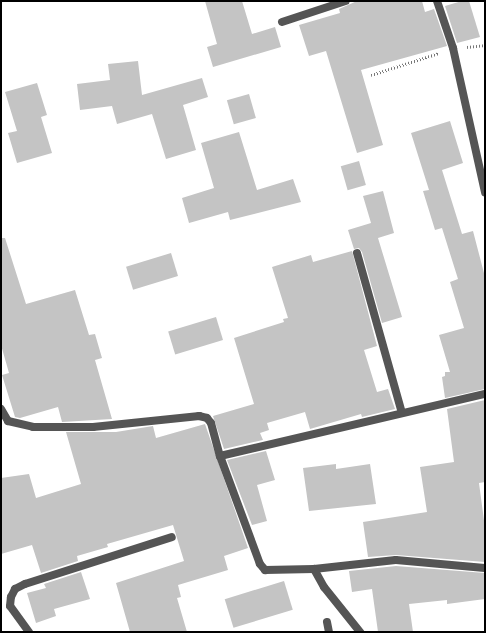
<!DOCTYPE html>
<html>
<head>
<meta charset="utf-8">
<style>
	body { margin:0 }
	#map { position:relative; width:486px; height:633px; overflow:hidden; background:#fff; font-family:"DM Sans",sans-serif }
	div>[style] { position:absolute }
	.building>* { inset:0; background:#c4c4c4; transform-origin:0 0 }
	.path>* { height:2.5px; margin-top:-1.25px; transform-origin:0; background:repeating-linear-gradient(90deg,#777 0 1px,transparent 0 3px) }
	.street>* { height:8px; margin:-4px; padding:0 4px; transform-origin:4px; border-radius:4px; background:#555 }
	span { translate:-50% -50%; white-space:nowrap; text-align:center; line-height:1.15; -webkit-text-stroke:3.5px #fff; paint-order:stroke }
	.frame { position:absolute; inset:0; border:2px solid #000; pointer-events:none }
</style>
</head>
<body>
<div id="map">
	<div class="building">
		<div style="clip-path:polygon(205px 1px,242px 1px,252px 34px,275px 27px,281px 47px,213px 67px,207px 47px,217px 44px)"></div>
		<div style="clip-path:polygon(357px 1px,422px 1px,425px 12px,434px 9px,447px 46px,361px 70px,383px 145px,357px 153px,326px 51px,309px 56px,299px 25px,340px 13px,339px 9px)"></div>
		<div style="clip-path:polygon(462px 1px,469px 1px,480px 37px,457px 43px,445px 6px)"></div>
		<div style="clip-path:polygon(138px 61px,142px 95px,202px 78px,208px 97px,183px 105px,196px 150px,166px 159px,152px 114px,117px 124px,112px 106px,80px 110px,77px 84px,110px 80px,108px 64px)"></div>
		<div style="clip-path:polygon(37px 83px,47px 115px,41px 117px,52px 153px,17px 163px,8px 133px,17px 131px,5px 92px)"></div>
		<div style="left:249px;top:94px;width:25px;height:23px;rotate:74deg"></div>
		<div style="clip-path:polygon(450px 121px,463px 163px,442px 170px,462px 234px,473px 231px,485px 277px,485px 389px,445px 398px,442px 377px,445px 376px,445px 372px,450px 372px,439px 335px,464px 328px,450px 282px,458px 279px,442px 228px,435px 230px,423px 191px,429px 190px,411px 133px)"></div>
		<div style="clip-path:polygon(239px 132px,257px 190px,293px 179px,301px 202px,230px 220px,228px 212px,189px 223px,182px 198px,214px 188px,201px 143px)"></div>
		<div style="left:359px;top:161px;width:25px;height:19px;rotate:74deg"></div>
		<div style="clip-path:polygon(383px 191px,394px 233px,378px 238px,402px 317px,382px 323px,362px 252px,359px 248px,354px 249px,348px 230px,371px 223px,363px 196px)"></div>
		<div style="clip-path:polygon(1px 238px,5px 238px,26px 304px,75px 290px,89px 335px,95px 334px,102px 358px,95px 360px,112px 419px,62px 422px,58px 407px,20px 418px,15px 417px,2px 375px,9px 373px,1px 345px)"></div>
		<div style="clip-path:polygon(352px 251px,377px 346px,364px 350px,377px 392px,388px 389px,395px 409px,362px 417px,361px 414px,310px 429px,305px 412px,267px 423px,269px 430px,260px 433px,263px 440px,224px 449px,213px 416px,254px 404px,234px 338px,284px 322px,283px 319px,288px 318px,272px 267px,311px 255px,313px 262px)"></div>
		<div style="left:171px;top:253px;width:24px;height:47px;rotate:73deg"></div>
		<div style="left:216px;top:317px;width:24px;height:50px;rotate:73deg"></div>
		<div style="clip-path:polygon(485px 400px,485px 482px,479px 483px,485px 528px,485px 562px,396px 555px,368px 557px,363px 522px,427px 512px,420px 467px,454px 462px,447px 409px)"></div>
		<div style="clip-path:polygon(205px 424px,248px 548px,224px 556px,228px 570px,178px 585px,181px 597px,177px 598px,187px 632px,130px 632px,116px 583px,184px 561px,173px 525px,107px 544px,108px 547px,77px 556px,78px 561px,41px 573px,32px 545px,1px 554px,1px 478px,29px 474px,36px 498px,81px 484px,66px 432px,116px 432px,153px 426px,156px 438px)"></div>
		<div style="clip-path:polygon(266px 451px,275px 480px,257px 485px,267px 521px,252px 525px,227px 460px)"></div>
		<div style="clip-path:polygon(336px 464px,336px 469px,370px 464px,376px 504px,309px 511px,303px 468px)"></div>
		<div style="clip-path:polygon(396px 566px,485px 573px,485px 599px,447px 604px,447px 600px,409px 604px,413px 632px,378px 632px,372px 589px,352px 592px,349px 571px)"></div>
		<div style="clip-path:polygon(81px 572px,90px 599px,54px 609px,56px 616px,36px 623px,27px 593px,46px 588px,44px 584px)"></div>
		<div style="left:284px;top:581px;width:30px;height:62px;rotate:73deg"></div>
	</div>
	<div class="path">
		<div style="left:467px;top:47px;width:18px;rotate:-6deg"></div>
		<div style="left:371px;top:75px;width:71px;rotate:-17.9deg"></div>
	</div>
	<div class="street">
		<div style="left:437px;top:1px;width:50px;rotate:71.2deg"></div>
		<div style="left:453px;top:48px;width:148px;rotate:77.5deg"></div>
		<div style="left:282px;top:22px;width:67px;rotate:-18.2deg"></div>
		<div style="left:357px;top:253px;width:166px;rotate:74.3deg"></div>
		<div style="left:1px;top:409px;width:14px;rotate:60deg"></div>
		<div style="left:8px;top:421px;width:26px;rotate:13deg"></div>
		<div style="left:33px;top:427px;width:60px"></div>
		<div style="left:93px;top:427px;width:107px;rotate:-5.9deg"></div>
		<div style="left:199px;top:416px;width:8px;rotate:14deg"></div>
		<div style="left:207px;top:418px;width:6px;rotate:51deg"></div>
		<div style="left:211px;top:423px;width:34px;rotate:75deg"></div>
		<div style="left:220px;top:456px;width:115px;rotate:69.7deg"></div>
		<div style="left:260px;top:564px;width:8px;rotate:50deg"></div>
		<div style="left:265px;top:570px;width:49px;rotate:-1.2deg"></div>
		<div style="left:314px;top:569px;width:82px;rotate:-6.3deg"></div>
		<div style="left:396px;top:560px;width:89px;rotate:5.1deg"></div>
		<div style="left:220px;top:456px;width:272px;rotate:-13.2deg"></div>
		<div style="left:314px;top:569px;width:21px;rotate:61deg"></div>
		<div style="left:324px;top:587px;width:58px;rotate:51.3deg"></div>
		<div style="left:327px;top:622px;width:10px;rotate:79deg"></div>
		<div style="left:29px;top:632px;width:32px;rotate:-126deg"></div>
		<div style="left:10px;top:606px;width:9px;rotate:-84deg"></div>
		<div style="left:11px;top:597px;width:9px;rotate:-63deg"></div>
		<div style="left:15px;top:589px;width:11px;rotate:-27deg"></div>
		<div style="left:25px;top:584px;width:154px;rotate:-17.7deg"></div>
	</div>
	<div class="frame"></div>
</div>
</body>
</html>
